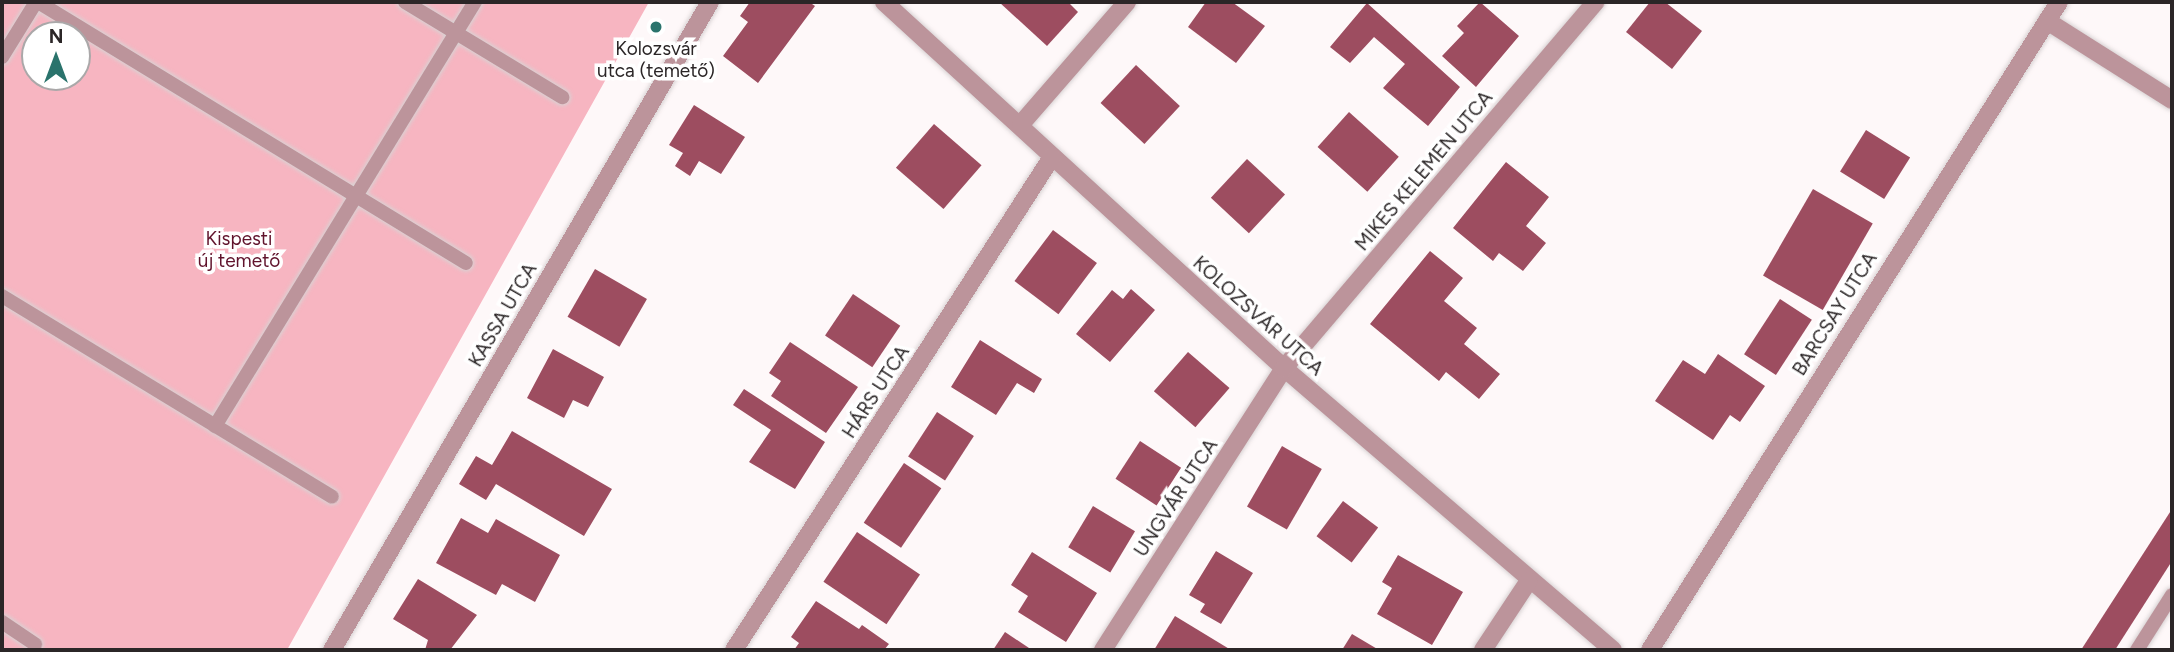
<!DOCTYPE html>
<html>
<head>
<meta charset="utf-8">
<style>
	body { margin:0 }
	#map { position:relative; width:2174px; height:652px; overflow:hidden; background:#fef8f9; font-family:Figtree,sans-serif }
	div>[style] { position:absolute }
	.green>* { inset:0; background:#f7b5c1 }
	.building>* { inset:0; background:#9d4d60; transform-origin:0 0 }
	.roads { filter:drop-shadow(0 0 2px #d8d2d3) drop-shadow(0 0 2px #d8d2d3) }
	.service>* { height:14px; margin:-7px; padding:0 7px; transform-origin:7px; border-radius:7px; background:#bc949b }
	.pedestrian>* { height:18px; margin:-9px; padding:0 9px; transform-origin:9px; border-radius:9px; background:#bc949b }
	.minor>* { height:18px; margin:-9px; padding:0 9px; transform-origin:9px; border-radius:9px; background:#bc949b }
	.tertiary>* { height:18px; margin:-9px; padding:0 9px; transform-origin:9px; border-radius:9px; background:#bc949b }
	.dots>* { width:19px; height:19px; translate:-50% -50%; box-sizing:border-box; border:4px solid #fff; border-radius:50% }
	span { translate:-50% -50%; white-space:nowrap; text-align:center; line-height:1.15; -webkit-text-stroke:7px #fff; paint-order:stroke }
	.poi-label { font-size:19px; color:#2b2627 }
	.street-label { font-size:19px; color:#2b2627 }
	.park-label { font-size:19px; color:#60132c }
	.frame { position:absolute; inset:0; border:4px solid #2b2627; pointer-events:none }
	.north { position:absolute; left:21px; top:21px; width:70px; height:70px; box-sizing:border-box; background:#fff; border:2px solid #aaa8a9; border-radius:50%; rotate:0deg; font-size:19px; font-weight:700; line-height:28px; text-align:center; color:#2b2627 }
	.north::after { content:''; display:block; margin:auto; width:24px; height:32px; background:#2a736c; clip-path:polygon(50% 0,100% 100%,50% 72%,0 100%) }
</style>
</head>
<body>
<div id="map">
	<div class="green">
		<div style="clip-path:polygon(evenodd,2px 2px,649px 2px,287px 650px,2px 650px,2px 2px,35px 35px,77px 35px,77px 77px,35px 77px,35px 35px)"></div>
	</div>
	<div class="building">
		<div style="clip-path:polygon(750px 2px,809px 2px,815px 6px,758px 83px,723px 56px,748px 22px,740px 16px)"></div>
		<div style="clip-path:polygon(999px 2px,1068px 2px,1078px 12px,1047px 46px)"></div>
		<div style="clip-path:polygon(1206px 2px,1232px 2px,1265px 26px,1236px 63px,1188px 27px)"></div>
		<div style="clip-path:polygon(1480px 2px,1519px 36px,1476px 87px,1442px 56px,1464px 33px,1457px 26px)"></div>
		<div style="clip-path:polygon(1650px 2px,1665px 2px,1702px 31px,1672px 69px,1626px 32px)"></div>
		<div style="clip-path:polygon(1367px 3px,1460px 87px,1428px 126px,1383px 88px,1405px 64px,1374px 37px,1350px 63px,1330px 47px)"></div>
		<div style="left:1136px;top:65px;width:60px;height:52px;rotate:43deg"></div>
		<div style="clip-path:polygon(694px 105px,745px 137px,721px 174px,699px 161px,690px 176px,675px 166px,683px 153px,669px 145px)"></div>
		<div style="left:1349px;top:112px;width:67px;height:47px;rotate:42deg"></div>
		<div style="left:934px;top:124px;width:63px;height:58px;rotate:41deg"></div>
		<div style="left:1866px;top:130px;width:52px;height:49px;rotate:32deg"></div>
		<div style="left:1247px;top:159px;width:52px;height:53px;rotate:43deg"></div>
		<div style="clip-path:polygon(1506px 162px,1549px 197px,1526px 226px,1546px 243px,1523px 271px,1499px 253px,1493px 261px,1453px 228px)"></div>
		<div style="left:1813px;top:189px;width:69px;height:100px;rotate:30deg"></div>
		<div style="left:1053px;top:230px;width:55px;height:64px;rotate:37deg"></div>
		<div style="clip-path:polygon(1430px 251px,1463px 278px,1444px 301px,1477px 328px,1464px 344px,1500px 374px,1479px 399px,1446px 372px,1439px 381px,1370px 324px)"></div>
		<div style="left:595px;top:269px;width:60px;height:55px;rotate:30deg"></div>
		<div style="clip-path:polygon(1131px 289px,1155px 310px,1110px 362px,1076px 334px,1112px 290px,1123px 299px)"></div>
		<div style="left:853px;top:294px;width:57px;height:50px;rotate:34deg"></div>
		<div style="left:1780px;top:299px;width:38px;height:66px;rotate:33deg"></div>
		<div style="clip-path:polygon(980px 340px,1042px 379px,1034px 393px,1017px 383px,996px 415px,951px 387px)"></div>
		<div style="clip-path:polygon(790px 342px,858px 387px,826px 433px,771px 396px,781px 381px,769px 373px)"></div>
		<div style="clip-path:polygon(553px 349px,604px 377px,588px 407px,573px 400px,564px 418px,527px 398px)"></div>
		<div style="left:1188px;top:352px;width:55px;height:52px;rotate:41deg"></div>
		<div style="clip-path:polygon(1718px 354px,1765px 386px,1740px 422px,1730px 415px,1713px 440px,1655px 401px,1683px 360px,1705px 374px)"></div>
		<div style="clip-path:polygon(744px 389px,825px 442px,795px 489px,749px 462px,771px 430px,733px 405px)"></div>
		<div style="left:937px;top:412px;width:44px;height:53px;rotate:33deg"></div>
		<div style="clip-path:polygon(512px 431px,612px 489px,584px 536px,496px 484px,486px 500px,459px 484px,476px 456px,492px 465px)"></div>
		<div style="left:1140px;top:441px;width:49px;height:45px;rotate:33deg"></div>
		<div style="left:1282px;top:446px;width:46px;height:70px;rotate:30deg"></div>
		<div style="left:904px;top:463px;width:45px;height:72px;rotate:34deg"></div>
		<div style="left:1343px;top:501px;width:44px;height:44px;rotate:37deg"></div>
		<div style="left:1093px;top:506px;width:49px;height:48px;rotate:31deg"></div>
		<div style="clip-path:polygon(2172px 509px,2172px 561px,2115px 650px,2081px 650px)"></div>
		<div style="clip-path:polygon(461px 518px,488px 533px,496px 519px,560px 555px,535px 602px,502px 584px,496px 595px,436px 563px)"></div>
		<div style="left:857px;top:532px;width:76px;height:60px;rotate:34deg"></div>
		<div style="clip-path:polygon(1216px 551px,1253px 573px,1221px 624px,1200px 612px,1205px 604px,1189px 595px)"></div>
		<div style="clip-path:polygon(1032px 552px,1097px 593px,1066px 642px,1018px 612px,1028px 596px,1011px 585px)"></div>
		<div style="clip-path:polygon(1398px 555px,1463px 592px,1432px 645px,1377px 614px,1392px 588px,1382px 582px)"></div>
		<div style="clip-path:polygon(418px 579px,477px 615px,450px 650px,425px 650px,428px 640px,393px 619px)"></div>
		<div style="clip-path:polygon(816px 601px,859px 629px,862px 625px,889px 644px,884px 650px,794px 650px,799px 643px,791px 637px)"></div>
		<div style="clip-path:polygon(1175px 616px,1231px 650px,1154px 650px)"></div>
		<div style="clip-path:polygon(1005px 632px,1032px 650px,993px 650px)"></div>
		<div style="clip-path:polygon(1352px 634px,1379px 650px,1342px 650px)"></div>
	</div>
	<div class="roads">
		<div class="service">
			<div style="left:38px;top:2px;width:501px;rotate:31.38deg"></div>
			<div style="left:405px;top:2px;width:184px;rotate:31.2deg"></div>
			<div style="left:2px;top:57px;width:65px;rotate:-58.3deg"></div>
			<div style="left:2px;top:296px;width:386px;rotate:31.3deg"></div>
			<div style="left:215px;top:426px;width:497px;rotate:-58.5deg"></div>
			<div style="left:2px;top:622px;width:40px;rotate:34deg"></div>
			<div style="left:2137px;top:650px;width:65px;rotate:-57.5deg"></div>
		</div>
		<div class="pedestrian">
			<div style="left:2047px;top:21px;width:148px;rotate:32.3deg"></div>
		</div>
		<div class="minor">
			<div style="left:884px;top:2px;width:542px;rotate:42.46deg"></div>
			<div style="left:1284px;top:368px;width:433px;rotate:40.6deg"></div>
			<div style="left:1021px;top:124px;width:162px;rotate:-49deg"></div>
			<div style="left:734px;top:650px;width:587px;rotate:-57.18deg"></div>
			<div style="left:1103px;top:650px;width:335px;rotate:-57.3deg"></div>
			<div style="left:1284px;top:368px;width:481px;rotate:-49.6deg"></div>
			<div style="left:1483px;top:650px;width:82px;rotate:-56.5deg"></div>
			<div style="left:1650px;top:650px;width:766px;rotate:-57.74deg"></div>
		</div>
		<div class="tertiary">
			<div style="left:332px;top:650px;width:750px;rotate:-59.74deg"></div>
		</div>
	</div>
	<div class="dots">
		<div style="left:656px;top:27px;background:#2a736c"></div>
	</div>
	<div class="poi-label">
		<span style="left:656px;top:60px">Kolozsvár<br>utca (temető)</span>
	</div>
	<div class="street-label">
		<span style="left:1424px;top:171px;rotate:-50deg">MIKES KELEMEN UTCA</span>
		<span style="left:1835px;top:314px;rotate:-58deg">BARCSAY UTCA</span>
		<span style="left:503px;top:315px;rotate:-60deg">KASSA UTCA</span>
		<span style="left:1258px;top:316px;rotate:42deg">KOLOZSVÁR UTCA</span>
		<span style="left:876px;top:392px;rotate:-57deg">HÁRS UTCA</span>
		<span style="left:1176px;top:498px;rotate:-57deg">UNGVÁR UTCA</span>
	</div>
	<div class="park-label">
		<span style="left:239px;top:250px">Kispesti<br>új temető</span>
	</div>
	<div class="frame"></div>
	<div class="north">N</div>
</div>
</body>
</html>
